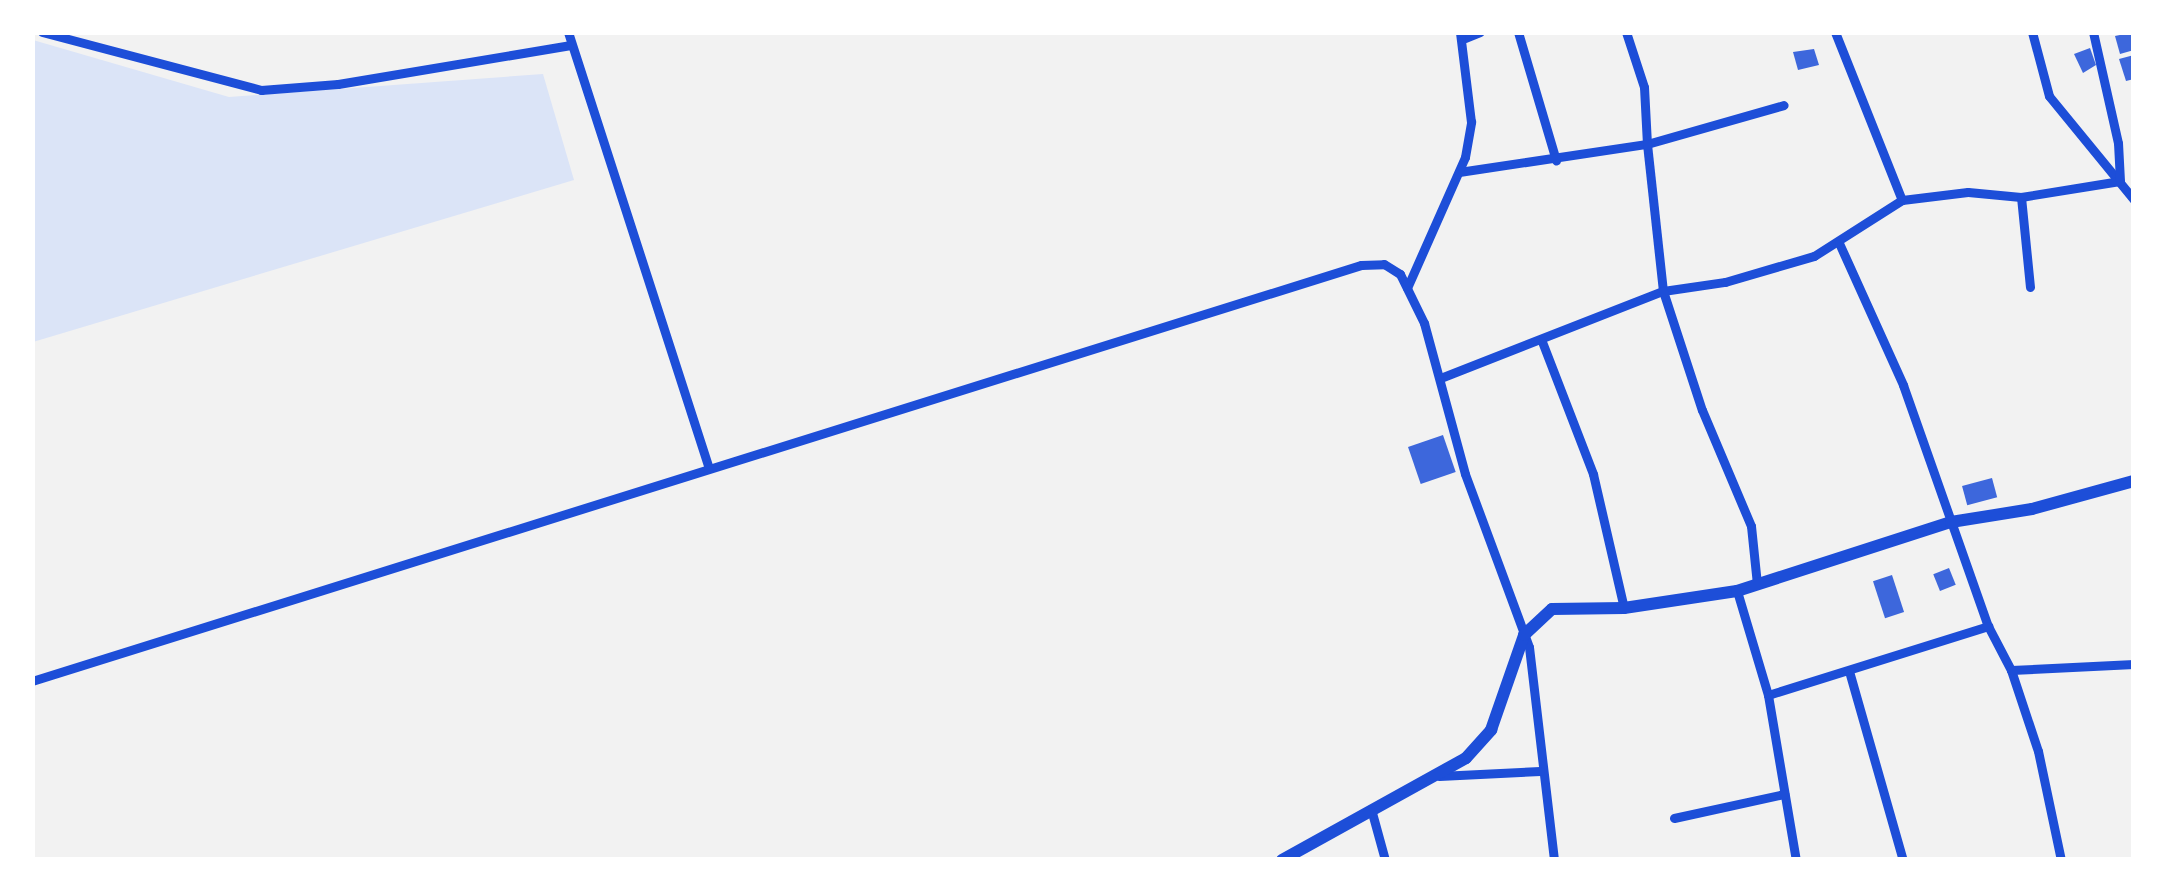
<!DOCTYPE html>
<html>
<head>
<meta charset="utf-8">
<style>
	body { margin:0 }
	#map { position:relative; width:2166px; height:892px; overflow:hidden; background:#f2f2f2; font-family:"Work Sans",sans-serif }
	div>[style] { position:absolute }
	.green>* { inset:0; background:#dbe4f7 }
	.building>* { inset:0; background:#3d67dc; transform-origin:0 0 }
	.minor>* { height:9px; margin:-4.5px; padding:0 4.5px; transform-origin:4.5px; border-radius:4.5px; background:#1d4ed8 }
	.secondary>* { height:12px; margin:-6px; padding:0 6px; transform-origin:6px; border-radius:6px; background:#1d4ed8 }
	span { translate:-50% -50%; white-space:nowrap; text-align:center; line-height:1.15; -webkit-text-stroke:8px #fff; paint-order:stroke }
	.frame { position:absolute; inset:0; border:35px solid #fff; pointer-events:none }
</style>
</head>
<body>
<div id="map">
	<div class="green">
		<div style="clip-path:polygon(33px 40px,229px 97px,543px 74px,574px 180px,33px 342px)"></div>
	</div>
	<div class="building">
		<div style="clip-path:polygon(2134px 32px,2134px 50px,2120px 54px,2115px 36px)"></div>
		<div style="clip-path:polygon(2090px 48px,2096px 65px,2083px 73px,2074px 54px)"></div>
		<div style="clip-path:polygon(1814px 49px,1819px 65px,1798px 70px,1793px 52px)"></div>
		<div style="clip-path:polygon(2134px 55px,2134px 79px,2126px 81px,2119px 59px)"></div>
		<div style="left:1443px;top:435px;width:39px;height:37px;rotate:71deg"></div>
		<div style="left:1992px;top:478px;width:20px;height:31px;rotate:75deg"></div>
		<div style="left:1949px;top:568px;width:18px;height:17px;rotate:68deg"></div>
		<div style="left:1892px;top:575px;width:39px;height:20px;rotate:72deg"></div>
	</div>
	<div class="minor">
		<div style="left:42px;top:32px;width:227px;rotate:14.8deg"></div>
		<div style="left:261px;top:90px;width:77px;rotate:-4.5deg"></div>
		<div style="left:338px;top:84px;width:236px;rotate:-9.5deg"></div>
		<div style="left:568px;top:32px;width:458px;rotate:72.1deg"></div>
		<div style="left:1518px;top:32px;width:134px;rotate:73.5deg"></div>
		<div style="left:1626px;top:32px;width:58px;rotate:71.9deg"></div>
		<div style="left:1644px;top:87px;width:57px;rotate:87deg"></div>
		<div style="left:1647px;top:144px;width:142px;rotate:-15.9deg"></div>
		<div style="left:1835px;top:32px;width:181px;rotate:68.3deg"></div>
		<div style="left:2032px;top:32px;width:66px;rotate:75.1deg"></div>
		<div style="left:2049px;top:96px;width:134px;rotate:50.7deg"></div>
		<div style="left:1465px;top:38px;width:16px;rotate:-22deg"></div>
		<div style="left:1459px;top:172px;width:190px;rotate:-8.5deg"></div>
		<div style="left:1647px;top:144px;width:148px;rotate:83.8deg"></div>
		<div style="left:1663px;top:291px;width:63px;rotate:-8.3deg"></div>
		<div style="left:1725px;top:282px;width:93px;rotate:-16.3deg"></div>
		<div style="left:1814px;top:256px;width:104px;rotate:-32.5deg"></div>
		<div style="left:1902px;top:200px;width:66px;rotate:-6.9deg"></div>
		<div style="left:1968px;top:192px;width:53px;rotate:5.4deg"></div>
		<div style="left:1839px;top:243px;width:156px;rotate:65.7deg"></div>
		<div style="left:1903px;top:385px;width:256px;rotate:70.6deg"></div>
		<div style="left:1988px;top:626px;width:50px;rotate:62.4deg"></div>
		<div style="left:2011px;top:670px;width:85px;rotate:71.6deg"></div>
		<div style="left:2038px;top:751px;width:111px;rotate:78.1deg"></div>
		<div style="left:2030px;top:287px;width:90px;rotate:-95.7deg"></div>
		<div style="left:2021px;top:197px;width:100px;rotate:-9.2deg"></div>
		<div style="left:2120px;top:181px;width:38px;rotate:-93deg"></div>
		<div style="left:2118px;top:143px;width:114px;rotate:-102.7deg"></div>
		<div style="left:1407px;top:288px;width:143px;rotate:-66.1deg"></div>
		<div style="left:1465px;top:157px;width:36px;rotate:-80deg"></div>
		<div style="left:1471px;top:122px;width:91px;rotate:-97deg"></div>
		<div style="left:1541px;top:339px;width:145px;rotate:68.9deg"></div>
		<div style="left:1593px;top:474px;width:138px;rotate:77deg"></div>
		<div style="left:1443px;top:377px;width:236px;rotate:-21.4deg"></div>
		<div style="left:1663px;top:291px;width:125px;rotate:71.9deg"></div>
		<div style="left:1702px;top:410px;width:126px;rotate:67.1deg"></div>
		<div style="left:1751px;top:526px;width:58px;rotate:84.1deg"></div>
		<div style="left:1737px;top:591px;width:109px;rotate:73.4deg"></div>
		<div style="left:1768px;top:695px;width:167px;rotate:80.4deg"></div>
		<div style="left:2011px;top:670px;width:123px;rotate:-2.8deg"></div>
		<div style="left:1849px;top:671px;width:197px;rotate:74.1deg"></div>
		<div style="left:32px;top:681px;width:1393px;rotate:-17.38deg"></div>
		<div style="left:1361px;top:265px;width:23px;rotate:-2deg"></div>
		<div style="left:1384px;top:264px;width:19px;rotate:32deg"></div>
		<div style="left:1400px;top:274px;width:55px;rotate:63.9deg"></div>
		<div style="left:1424px;top:323px;width:156px;rotate:74.8deg"></div>
		<div style="left:1465px;top:474px;width:184px;rotate:69.7deg"></div>
		<div style="left:1529px;top:647px;width:214px;rotate:83.3deg"></div>
		<div style="left:1768px;top:695px;width:231px;rotate:-17.4deg"></div>
		<div style="left:1439px;top:776px;width:101px;rotate:-2.8deg"></div>
		<div style="left:1371px;top:809px;width:53px;rotate:74.6deg"></div>
		<div style="left:1674px;top:818px;width:113px;rotate:-12.3deg"></div>
	</div>
	<div class="secondary">
		<div style="left:1282px;top:860px;width:210px;rotate:-29deg"></div>
		<div style="left:1466px;top:758px;width:38px;rotate:-48deg"></div>
		<div style="left:1491px;top:730px;width:101px;rotate:-70.8deg"></div>
		<div style="left:1524px;top:635px;width:38px;rotate:-43deg"></div>
		<div style="left:1552px;top:609px;width:72px;rotate:-0.8deg"></div>
		<div style="left:1624px;top:608px;width:114px;rotate:-8.6deg"></div>
		<div style="left:1737px;top:591px;width:225px;rotate:-17.9deg"></div>
		<div style="left:1951px;top:522px;width:82px;rotate:-9.1deg"></div>
		<div style="left:2032px;top:509px;width:106px;rotate:-15.4deg"></div>
	</div>
	<div class="frame"></div>
</div>
</body>
</html>
